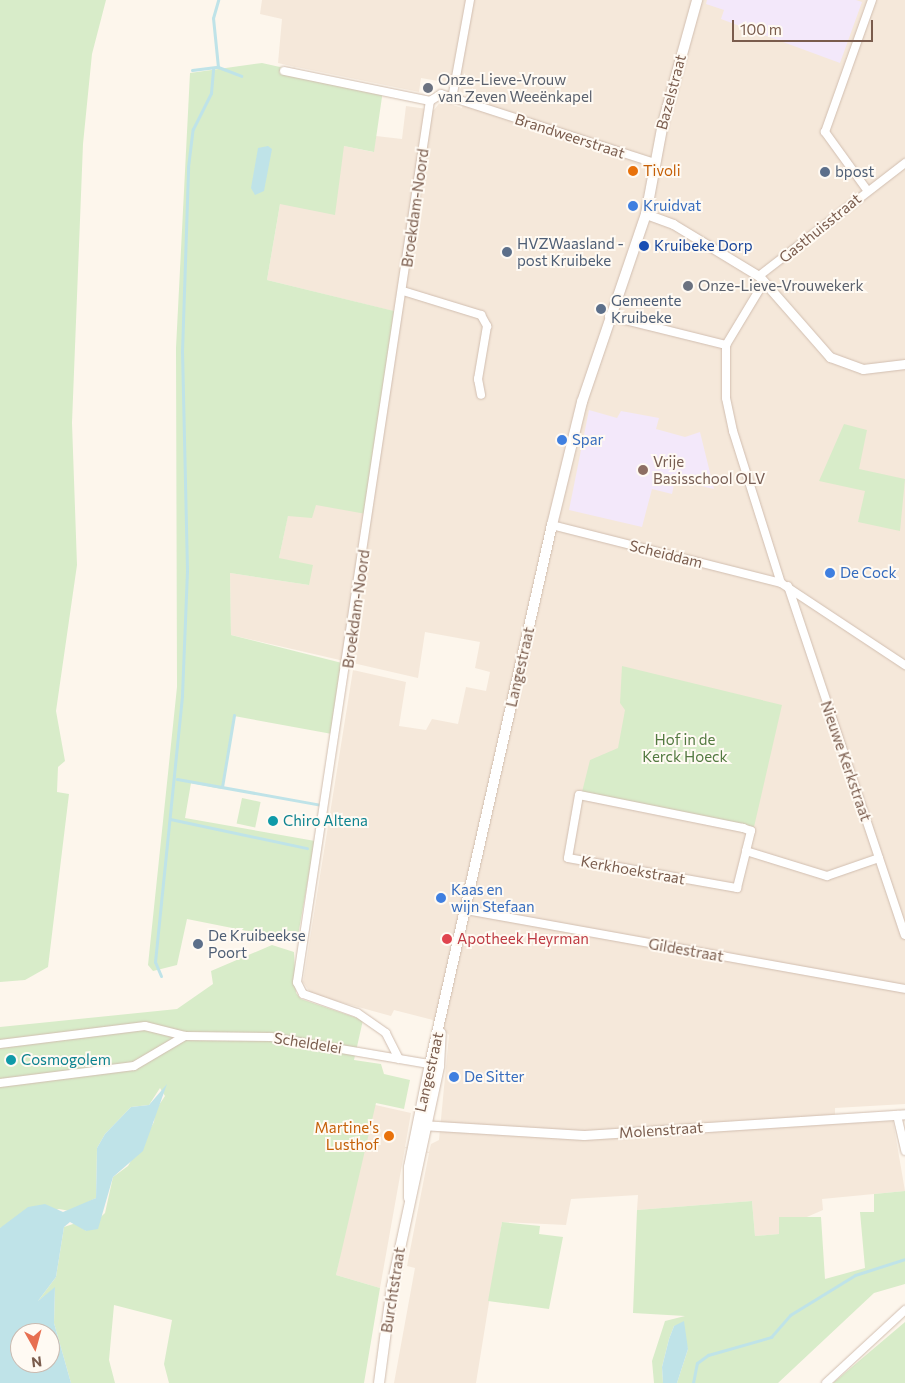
<!DOCTYPE html>
<html>
<head>
<meta charset="utf-8">
<style>
	body { margin:0 }
	#map { position:relative; width:905px; height:1383px; overflow:hidden; background:#fdf6ec; font-family:Commissioner,sans-serif }
	div>[style] { position:absolute }
	.residential>* { inset:0; background:#f5e8da }
	.education>* { inset:0; background:#f3e8fa }
	.green>* { inset:0; background:#d8ecc9; transform-origin:0 0 }
	.water>* { inset:0; background:#bfe3e8 }
	.stream>* { height:3px; margin:-1.5px; padding:0 1.5px; transform-origin:1.5px; border-radius:1.5px; background:#bfe3e8 }
	.roads { filter:drop-shadow(0 0 1px #d1beb0) drop-shadow(0 0 1px #d1beb0) }
	.minor>* { height:8px; margin:-4px; padding:0 4px; transform-origin:4px; border-radius:4px; background:#fff }
	.tertiary>* { height:9px; margin:-4.5px; padding:0 4.5px; transform-origin:4.5px; border-radius:4.5px; background:#fff }
	.secondary>* { height:10px; margin:-5px; padding:0 5px; transform-origin:5px; border-radius:5px; background:#fff }
	.dots>* { width:14px; height:14px; translate:-50% -50%; box-sizing:border-box; border:2px solid #fffaf3; border-radius:50% }
	span { translate:-50% -50%; white-space:nowrap; text-align:center; line-height:1.15; -webkit-text-stroke:4px #fffaf3; paint-order:stroke }
	.worship-label { font-size:15px; color:#5b616d }
	.left { translate:0 -50%; text-align:left }
	.street-label { font-size:15px; color:#7a5c4d }
	.food-label { font-size:15px; color:#c56008 }
	.right { translate:-100% -50%; text-align:right }
	.service-label { font-size:15px; color:#4e5e75 }
	.shop-label { font-size:15px; color:#366cbe }
	.transit-label { font-size:15px; color:#164399 }
	.education-label { font-size:15px; color:#785e54 }
	.park-label { font-size:15px; color:#537a41 }
	.culture-label { font-size:15px; color:#0d838f }
	.health-label { font-size:15px; color:#be3a42 }
	.north { position:absolute; left:10px; top:1323px; width:50px; height:50px; box-sizing:border-box; background:#fffaf3; border:1px solid #cabbb1; border-radius:50%; rotate:173deg; font-size:14px; font-weight:700; line-height:20px; text-align:center; color:#7a5c4d }
	.north::after { content:''; display:block; margin:auto; width:18px; height:22px; background:#e76f51; clip-path:polygon(50% 0,100% 100%,50% 72%,0 100%) }
	.scale { position:absolute; left:732px; top:20px; width:141px; height:22px; box-sizing:border-box; border:2px solid #7a5c4d; border-top:0; padding-left:6px; font-size:15px; line-height:18px; white-space:nowrap; color:#7a5c4d; -webkit-text-stroke:4px #fffaf3; paint-order:stroke }
</style>
</head>
<body>
<div id="map">
	<div class="residential">
		<div style="clip-path:polygon(262px 0,905px 0,905px 1104px,835px 1108px,835px 1124px,893px 1121px,905px 1191px,822px 1199px,823px 1210px,779px 1229px,779px 1234px,755px 1236px,752px 1201px,637px 1210px,638px 1195px,571px 1199px,566px 1225px,502px 1222px,476px 1383px,394px 1383px,415px 1268px,407px 1266px,429px 1153px,405px 1148px,380px 1288px,336px 1275px,371px 1104px,411px 1113px,405px 1147px,429px 1152px,431px 1144px,439px 1140px,449px 1035px,433px 1020px,394px 1010px,391px 1016px,311px 994px,303px 982px,353px 670px,406px 682px,399px 726px,426px 730px,432px 719px,458px 724px,466px 687px,486px 691px,490px 672px,475px 668px,480px 642px,425px 632px,418px 678px,231px 635px,230px 573px,309px 585px,279px 558px,288px 515px,315px 505px,393px 311px,267px 280px,280px 204px,344px 146px,373px 152px,376px 136px,402px 139px,406px 106px,434px 110px,441px 101px,462px 108px,466px 95px,460px 91px,461px 85px,421px 78px,419px 92px,296px 67px,284px 71px,295px 67px,278px 63px,282px 19px,260px 14px)"></div>
	</div>
	<div class="education">
		<div style="clip-path:polygon(707px 0,856px 0,862px 2px,840px 63px,721px 19px,724px 10px,706px 4px)"></div>
		<div style="clip-path:polygon(589px 410px,617px 418px,621px 411px,659px 418px,656px 429px,685px 437px,700px 432px,714px 489px,675px 480px,672px 494px,652px 489px,642px 527px,569px 510px)"></div>
	</div>
	<div class="green">
		<div style="clip-path:polygon(0 0,106px 0,92px 54px,83px 144px,72px 423px,77px 565px,56px 711px,65px 761px,58px 767px,57px 792px,69px 794px,48px 967px,25px 980px,0 982px)"></div>
		<div style="clip-path:polygon(262px 63px,383px 90px,374px 152px,344px 146px,335px 215px,280px 204px,267px 280px,394px 311px,366px 514px,316px 505px,312px 518px,288px 516px,279px 558px,313px 565px,309px 585px,230px 573px,231px 635px,342px 663px,332px 734px,234px 716px,222px 789px,191px 783px,185px 818px,315px 841px,297px 941px,187px 919px,177px 965px,153px 971px,148px 965px,177px 687px,176px 348px,190px 73px)"></div>
		<div style="clip-path:polygon(844px 424px,867px 430px,859px 469px,905px 479px,900px 531px,858px 522px,865px 491px,819px 481px)"></div>
		<div style="clip-path:polygon(622px 666px,782px 705px,754px 827px,582px 792px,590px 760px,618px 748px,625px 710px,620px 703px)"></div>
		<div style="left:242px;top:798px;width:19px;height:26px;rotate:12deg"></div>
		<div style="clip-path:polygon(272px 945px,294px 952px,296px 993px,301px 999px,363px 1020px,354px 1060px,381px 1064px,384px 1074px,410px 1080px,404px 1109px,376px 1103px,336px 1275px,380px 1288px,364px 1383px,169px 1383px,164px 1364px,172px 1320px,114px 1305px,109px 1360px,115px 1383px,71px 1383px,54px 1323px,55px 1288px,38px 1301px,56px 1277px,64px 1227px,76px 1223px,86px 1231px,105px 1213px,113px 1177px,128px 1166px,154px 1122px,155px 1111px,165px 1096px,160px 1088px,149px 1105px,131px 1107px,105px 1134px,97px 1148px,96px 1198px,70px 1211px,59px 1209px,0 1228px,0 1027px,177px 1009px,213px 984px,211px 971px)"></div>
		<div style="clip-path:polygon(905px 1191px,905px 1284px,874px 1293px,778px 1383px,677px 1383px,688px 1349px,680px 1325px,674px 1326px,669px 1339px,662px 1367px,663px 1383px,654px 1383px,652px 1361px,665px 1321px,685px 1316px,633px 1313px,637px 1210px,752px 1201px,755px 1236px,779px 1234px,779px 1217px,821px 1217px,825px 1279px,865px 1268px,860px 1212px,874px 1212px,874px 1194px)"></div>
		<div style="clip-path:polygon(502px 1222px,540px 1226px,539px 1234px,563px 1237px,549px 1309px,488px 1301px)"></div>
		<div style="clip-path:polygon(905px 1322px,905px 1383px,833px 1383px)"></div>
	</div>
	<div class="water">
		<div style="clip-path:polygon(268px 146px,272px 149px,264px 191px,255px 195px,251px 188px,258px 148px)"></div>
		<div style="clip-path:polygon(evenodd,167px 1084px,143px 1151px,113px 1177px,98px 1229px,86px 1231px,70px 1222px,64px 1227px,56px 1277px,38px 1301px,55px 1287px,54px 1323px,71px 1383px,0 1383px,0 1228px,28px 1207px,45px 1204px,63px 1212px,96px 1198px,97px 1148px,105px 1134px,131px 1107px,149px 1105px,167px 1084px,20px 1333px,50px 1333px,50px 1363px,20px 1363px,20px 1333px)"></div>
		<div style="clip-path:polygon(684px 1321px,688px 1349px,677px 1383px,663px 1383px,662px 1367px,669px 1339px,674px 1326px)"></div>
	</div>
	<div class="stream">
		<div style="left:218px;top:67px;width:25px;rotate:21deg"></div>
		<div style="left:192px;top:70px;width:26px;rotate:-7deg"></div>
		<div style="left:218px;top:67px;width:49px;rotate:-95.8deg"></div>
		<div style="left:213px;top:18px;width:19px;rotate:-74deg"></div>
		<div style="left:177px;top:779px;width:146px;rotate:10.2deg"></div>
		<div style="left:222px;top:787px;width:73px;rotate:-80.5deg"></div>
		<div style="left:170px;top:819px;width:140px;rotate:12deg"></div>
		<div style="left:161px;top:976px;width:15px;rotate:-113deg"></div>
		<div style="left:155px;top:962px;width:268px;rotate:-84.2deg"></div>
		<div style="left:182px;top:695px;width:125px;rotate:-87.7deg"></div>
		<div style="left:187px;top:570px;width:218px;rotate:-91.3deg"></div>
		<div style="left:182px;top:352px;width:185px;rotate:-88.1deg"></div>
		<div style="left:188px;top:167px;width:38px;rotate:-83deg"></div>
		<div style="left:193px;top:129px;width:40px;rotate:-63.4deg"></div>
		<div style="left:211px;top:93px;width:25px;rotate:-85deg"></div>
		<div style="left:693px;top:1383px;width:20px;rotate:-79deg"></div>
		<div style="left:697px;top:1363px;width:14px;rotate:-36deg"></div>
		<div style="left:708px;top:1355px;width:66px;rotate:-15.9deg"></div>
		<div style="left:771px;top:1337px;width:29px;rotate:-49deg"></div>
		<div style="left:790px;top:1315px;width:76px;rotate:-31.6deg"></div>
		<div style="left:855px;top:1275px;width:52px;rotate:-17.7deg"></div>
	</div>
	<div class="roads">
		<div class="minor">
			<div style="left:284px;top:71px;width:149px;rotate:11.6deg"></div>
			<div style="left:452px;top:99px;width:101px;rotate:-79.7deg"></div>
			<div style="left:430px;top:101px;width:13px;rotate:-32deg"></div>
			<div style="left:441px;top:94px;width:224px;rotate:17.9deg"></div>
			<div style="left:867px;top:190px;width:72px;rotate:-125.9deg"></div>
			<div style="left:825px;top:132px;width:140px;rotate:-70.4deg"></div>
			<div style="left:759px;top:276px;width:185px;rotate:-37.7deg"></div>
			<div style="left:403px;top:291px;width:82px;rotate:17.1deg"></div>
			<div style="left:481px;top:315px;width:13px;rotate:61deg"></div>
			<div style="left:487px;top:326px;width:54px;rotate:99.6deg"></div>
			<div style="left:478px;top:379px;width:16px;rotate:79deg"></div>
			<div style="left:609px;top:316px;width:121px;rotate:13.9deg"></div>
			<div style="left:726px;top:345px;width:53px;rotate:90deg"></div>
			<div style="left:726px;top:398px;width:34px;rotate:78deg"></div>
			<div style="left:733px;top:431px;width:159px;rotate:72.5deg"></div>
			<div style="left:726px;top:345px;width:74px;rotate:-58.9deg"></div>
			<div style="left:552px;top:525px;width:236px;rotate:14.2deg"></div>
			<div style="left:781px;top:583px;width:149px;rotate:33.5deg"></div>
			<div style="left:788px;top:586px;width:368px;rotate:71.5deg"></div>
			<div style="left:746px;top:851px;width:21px;rotate:-76deg"></div>
			<div style="left:751px;top:831px;width:9px;rotate:-159deg"></div>
			<div style="left:743px;top:828px;width:167px;rotate:-168.6deg"></div>
			<div style="left:579px;top:795px;width:64px;rotate:99.9deg"></div>
			<div style="left:568px;top:858px;width:172px;rotate:10.1deg"></div>
			<div style="left:737px;top:888px;width:38px;rotate:-76deg"></div>
			<div style="left:746px;top:851px;width:85px;rotate:17.2deg"></div>
			<div style="left:827px;top:876px;width:55px;rotate:-19.1deg"></div>
			<div style="left:466px;top:910px;width:446px;rotate:10.2deg"></div>
			<div style="left:0;top:1044px;width:146px;rotate:-7.1deg"></div>
			<div style="left:145px;top:1026px;width:41px;rotate:14deg"></div>
			<div style="left:399px;top:1059px;width:29px;rotate:-117deg"></div>
			<div style="left:386px;top:1033px;width:35px;rotate:-145deg"></div>
			<div style="left:357px;top:1013px;width:57px;rotate:-160.6deg"></div>
			<div style="left:303px;top:994px;width:13px;rotate:-117deg"></div>
			<div style="left:297px;top:982px;width:891px;rotate:-81.42deg"></div>
			<div style="left:0;top:1083px;width:135px;rotate:-7.2deg"></div>
			<div style="left:134px;top:1066px;width:59px;rotate:-30.5deg"></div>
			<div style="left:185px;top:1036px;width:86px;rotate:0.7deg"></div>
			<div style="left:271px;top:1037px;width:165px;rotate:9.7deg"></div>
			<div style="left:897px;top:1115px;width:37px;rotate:77deg"></div>
			<div style="left:826px;top:1383px;width:108px;rotate:-42.7deg"></div>
		</div>
		<div class="tertiary">
			<div style="left:646px;top:214px;width:29px;rotate:20deg"></div>
			<div style="left:673px;top:224px;width:100px;rotate:31.2deg"></div>
			<div style="left:759px;top:276px;width:108px;rotate:48.8deg"></div>
			<div style="left:830px;top:357px;width:35px;rotate:20deg"></div>
			<div style="left:863px;top:369px;width:42px;rotate:-6.8deg"></div>
			<div style="left:421px;top:1125px;width:163px;rotate:3.5deg"></div>
			<div style="left:584px;top:1135px;width:322px;rotate:-3.7deg"></div>
		</div>
		<div class="secondary">
			<div style="left:409px;top:1198px;width:31px;rotate:-90deg"></div>
			<div style="left:409px;top:1167px;width:105px;rotate:-78.5deg"></div>
			<div style="left:430px;top:1064px;width:553px;rotate:-77.25deg"></div>
			<div style="left:552px;top:525px;width:127px;rotate:-76.3deg"></div>
			<div style="left:582px;top:402px;width:199px;rotate:-71.2deg"></div>
			<div style="left:646px;top:214px;width:93px;rotate:-79.4deg"></div>
			<div style="left:663px;top:123px;width:128px;rotate:-74.5deg"></div>
			<div style="left:379px;top:1383px;width:98px;rotate:-82.4deg"></div>
			<div style="left:392px;top:1286px;width:225px;rotate:-77.9deg"></div>
			<div style="left:439px;top:1066px;width:33px;rotate:-87deg"></div>
		</div>
	</div>
	<div class="dots">
		<div style="left:428px;top:88px;background:#6b7280"></div>
		<div style="left:633px;top:171px;background:#e8710a"></div>
		<div style="left:825px;top:172px;background:#5c6f8a"></div>
		<div style="left:633px;top:206px;background:#3f7fe0"></div>
		<div style="left:644px;top:246px;background:#1a4fb4"></div>
		<div style="left:507px;top:252px;background:#5c6f8a"></div>
		<div style="left:688px;top:286px;background:#6b7280"></div>
		<div style="left:601px;top:309px;background:#5c6f8a"></div>
		<div style="left:562px;top:440px;background:#3f7fe0"></div>
		<div style="left:643px;top:470px;background:#8d6e63"></div>
		<div style="left:830px;top:573px;background:#3f7fe0"></div>
		<div style="left:273px;top:821px;background:#0f9aa8"></div>
		<div style="left:441px;top:898px;background:#3f7fe0"></div>
		<div style="left:447px;top:939px;background:#e0444e"></div>
		<div style="left:198px;top:944px;background:#5c6f8a"></div>
		<div style="left:11px;top:1060px;background:#0f9aa8"></div>
		<div style="left:454px;top:1077px;background:#3f7fe0"></div>
		<div style="left:389px;top:1136px;background:#e8710a"></div>
	</div>
	<div class="worship-label">
		<span class="left" style="left:438px;top:88px">Onze-Lieve-Vrouw<br>van Zeven Weeënkapel</span>
		<span class="left" style="left:698px;top:286px">Onze-Lieve-Vrouwekerk</span>
	</div>
	<div class="street-label">
		<span style="left:671px;top:92px;rotate:-75deg">Bazelstraat</span>
		<span style="left:570px;top:136px;rotate:18deg">Brandweerstraat</span>
		<span style="left:415px;top:208px;rotate:-82deg">Broekdam-Noord</span>
		<span style="left:820px;top:228px;rotate:-39deg">Gasthuisstraat</span>
		<span style="left:666px;top:554px;rotate:14deg">Scheiddam</span>
		<span style="left:356px;top:609px;rotate:-82deg">Broekdam-Noord</span>
		<span style="left:520px;top:667px;rotate:-77deg">Langestraat</span>
		<span style="left:846px;top:761px;rotate:71deg">Nieuwe Kerkstraat</span>
		<span style="left:633px;top:870px;rotate:10deg">Kerkhoekstraat</span>
		<span style="left:686px;top:950px;rotate:10deg">Gildestraat</span>
		<span style="left:308px;top:1043px;rotate:9deg">Scheldelei</span>
		<span style="left:429px;top:1072px;rotate:-77deg">Langestraat</span>
		<span style="left:661px;top:1130px;rotate:-4deg">Molenstraat</span>
		<span style="left:393px;top:1290px;rotate:-81deg">Burchtstraat</span>
	</div>
	<div class="food-label">
		<span class="left" style="left:643px;top:171px">Tivoli</span>
		<span class="right" style="left:379px;top:1136px">Martine's<br>Lusthof</span>
	</div>
	<div class="service-label">
		<span class="left" style="left:835px;top:172px">bpost</span>
		<span class="left" style="left:517px;top:252px">HVZWaasland -<br>post Kruibeke</span>
		<span class="left" style="left:611px;top:309px">Gemeente<br>Kruibeke</span>
		<span class="left" style="left:208px;top:944px">De Kruibeekse<br>Poort</span>
	</div>
	<div class="shop-label">
		<span class="left" style="left:643px;top:206px">Kruidvat</span>
		<span class="left" style="left:572px;top:440px">Spar</span>
		<span class="left" style="left:840px;top:573px">De Cock</span>
		<span class="left" style="left:451px;top:898px">Kaas en<br>wijn Stefaan</span>
		<span class="left" style="left:464px;top:1077px">De Sitter</span>
	</div>
	<div class="transit-label">
		<span class="left" style="left:654px;top:246px">Kruibeke Dorp</span>
	</div>
	<div class="education-label">
		<span class="left" style="left:653px;top:470px">Vrije<br>Basisschool OLV</span>
	</div>
	<div class="park-label">
		<span style="left:685px;top:748px">Hof in de<br>Kerck Hoeck</span>
	</div>
	<div class="culture-label">
		<span class="left" style="left:283px;top:821px">Chiro Altena</span>
		<span class="left" style="left:21px;top:1060px">Cosmogolem</span>
	</div>
	<div class="health-label">
		<span class="left" style="left:457px;top:939px">Apotheek Heyrman</span>
	</div>
	<div class="north">N</div>
	<div class="scale">100 m</div>
</div>
</body>
</html>
